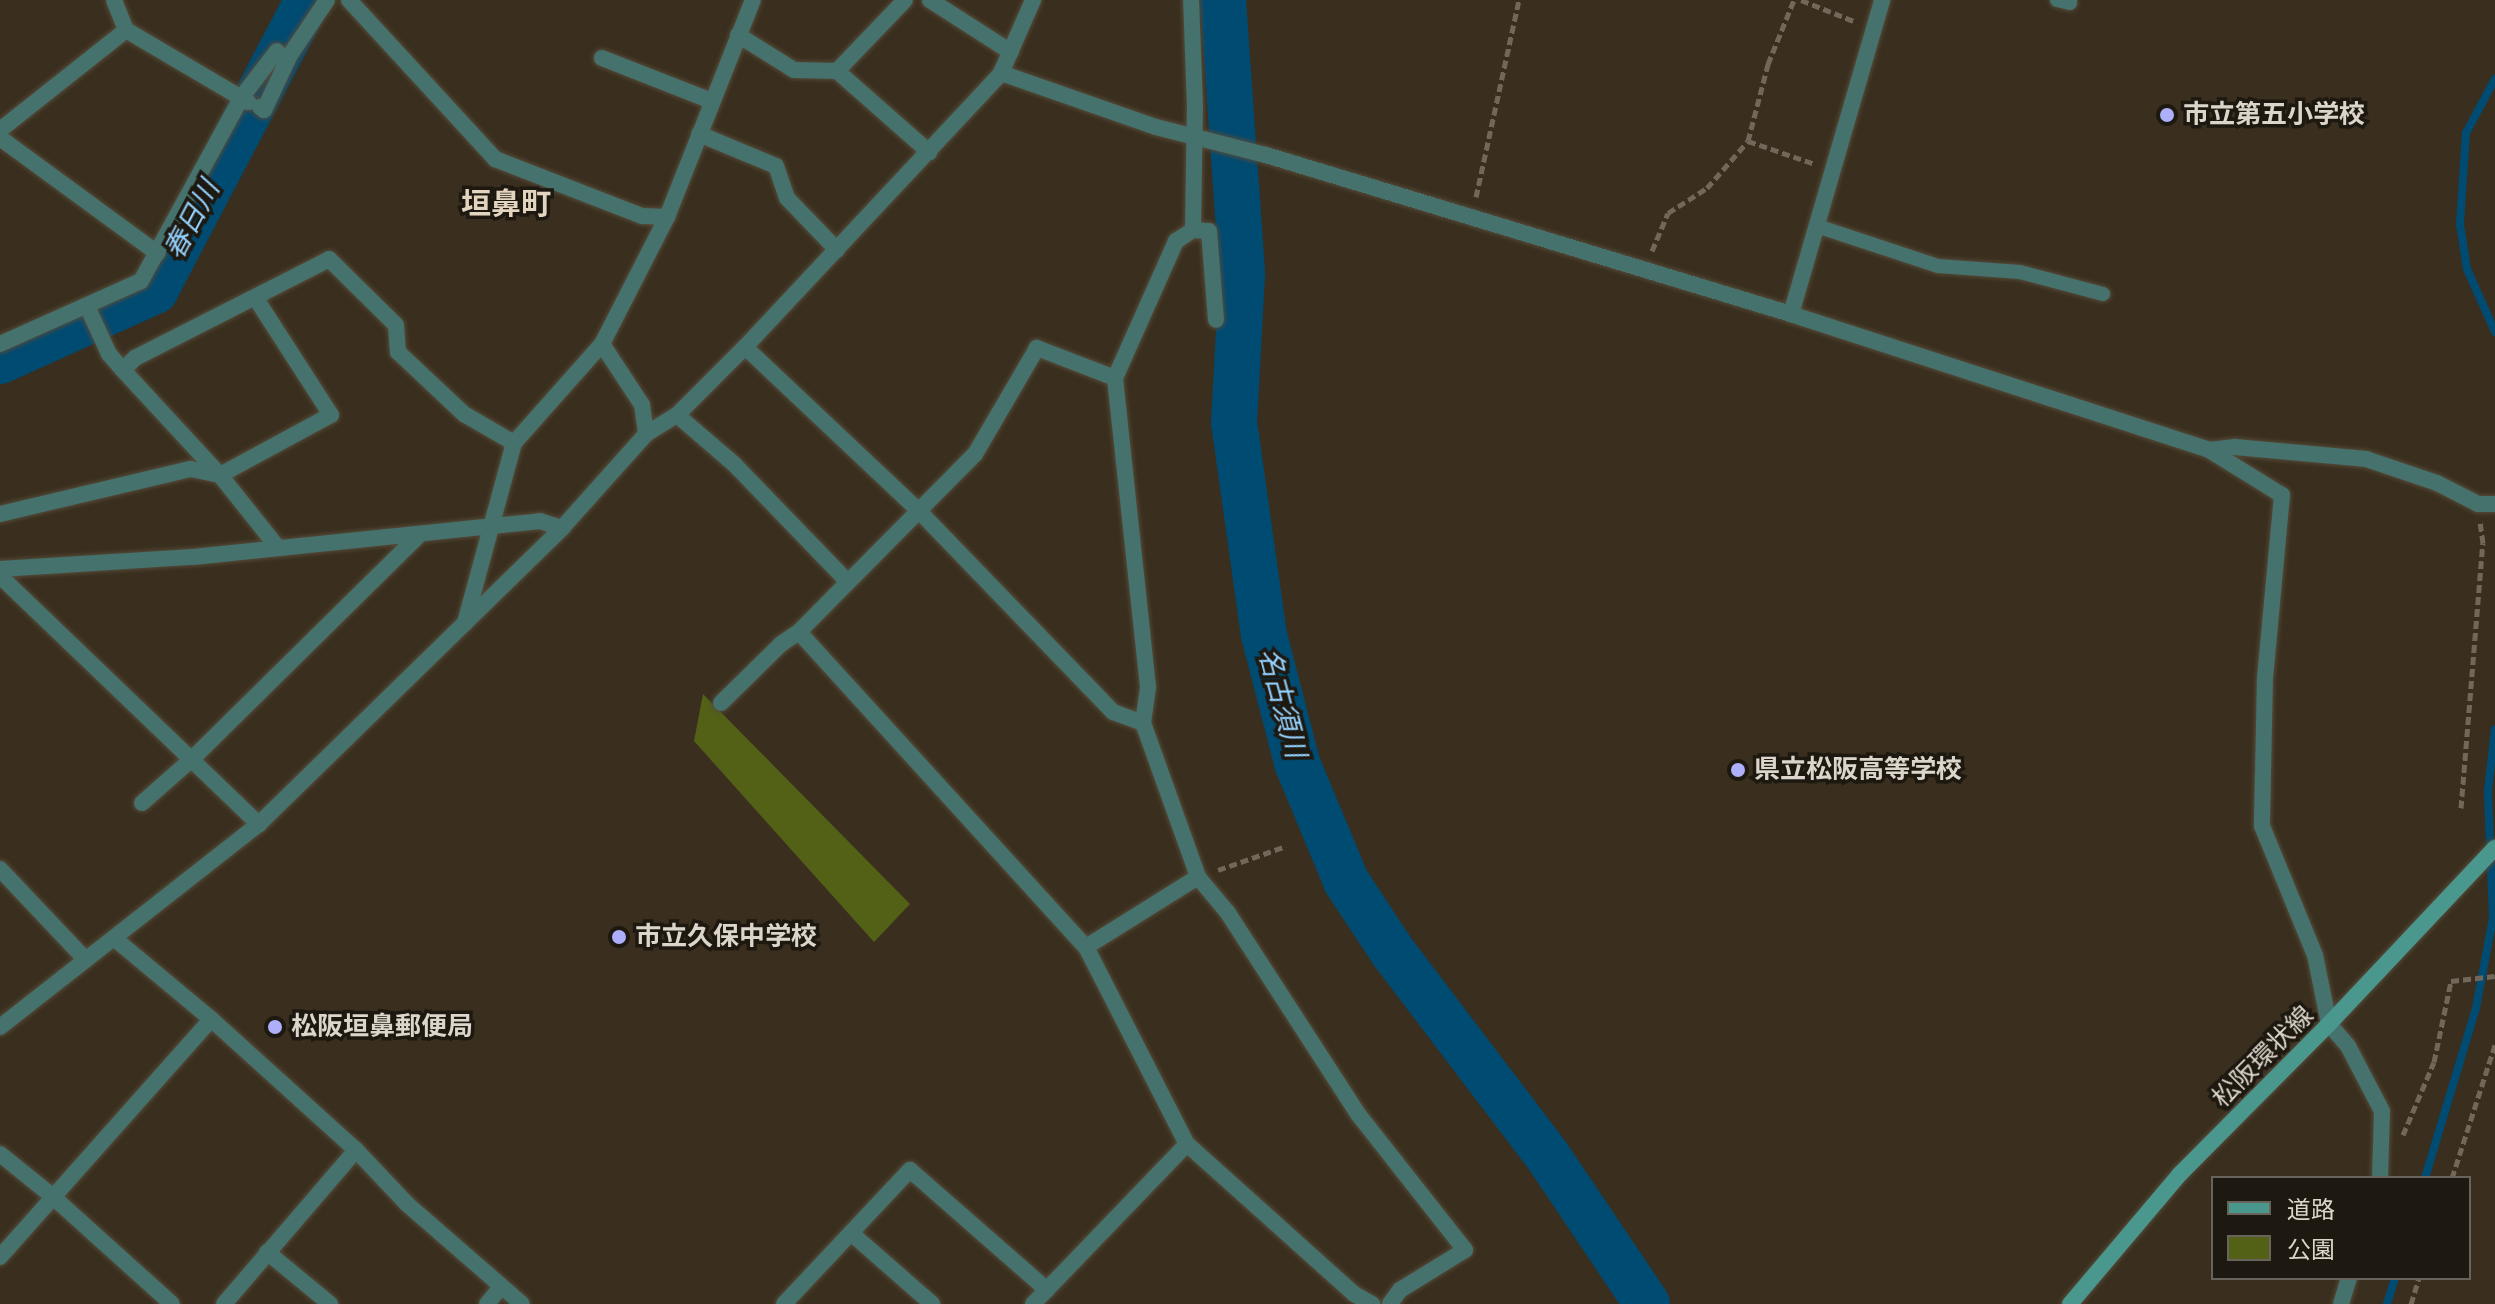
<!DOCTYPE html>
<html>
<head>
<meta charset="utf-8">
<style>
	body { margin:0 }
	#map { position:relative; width:2495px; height:1304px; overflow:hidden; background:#3a2f1e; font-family:"Nunito Sans","Noto Sans JP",sans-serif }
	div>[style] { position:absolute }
	.green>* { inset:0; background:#536117 }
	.stream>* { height:8px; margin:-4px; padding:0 4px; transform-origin:4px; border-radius:4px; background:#004b72 }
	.river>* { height:46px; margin:-23px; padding:0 23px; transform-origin:23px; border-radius:23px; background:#004b72 }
	.path>* { height:5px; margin-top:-2.5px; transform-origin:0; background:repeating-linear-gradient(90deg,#72685a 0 8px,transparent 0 12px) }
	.roads { filter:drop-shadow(0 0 2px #544a3a) drop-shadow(0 0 2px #544a3a) }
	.service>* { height:14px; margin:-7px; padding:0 7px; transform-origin:7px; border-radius:7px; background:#45726c }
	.minor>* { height:16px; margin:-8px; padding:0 8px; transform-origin:8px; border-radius:8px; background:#45726c }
	.secondary>* { height:16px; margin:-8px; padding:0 8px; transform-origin:8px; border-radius:8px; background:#4a978d }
	.dots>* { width:22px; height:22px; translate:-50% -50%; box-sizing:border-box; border:4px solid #1d1810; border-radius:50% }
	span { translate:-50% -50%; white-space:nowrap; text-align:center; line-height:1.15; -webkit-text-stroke:7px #1d1810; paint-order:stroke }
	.poi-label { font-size:26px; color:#dcd5cb; font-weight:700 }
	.left { translate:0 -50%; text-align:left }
	.street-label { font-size:26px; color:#dcd5cb }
	.water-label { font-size:28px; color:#94d0fc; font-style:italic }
	.quarter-label { font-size:30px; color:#e2d4bf; font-weight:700 }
	.legend { position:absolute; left:2211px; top:1176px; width:260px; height:104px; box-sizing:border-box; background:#1d1810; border:2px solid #69645b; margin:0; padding:10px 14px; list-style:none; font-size:24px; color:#dcd5cb }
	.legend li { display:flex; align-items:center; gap:16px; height:40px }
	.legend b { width:40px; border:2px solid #69645b }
</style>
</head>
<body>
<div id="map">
	<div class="green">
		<div style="clip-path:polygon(703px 694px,910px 904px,874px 942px,694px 741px)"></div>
	</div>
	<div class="stream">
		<div style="left:2495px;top:79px;width:61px;rotate:118.2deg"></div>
		<div style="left:2466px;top:133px;width:91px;rotate:93.8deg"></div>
		<div style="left:2460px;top:224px;width:46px;rotate:81.2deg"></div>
		<div style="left:2467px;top:269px;width:69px;rotate:66deg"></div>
		<div style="left:2425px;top:1178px;width:177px;rotate:-73.3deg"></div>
		<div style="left:2476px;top:1008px;width:92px;rotate:-79.3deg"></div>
		<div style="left:2493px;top:918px;width:127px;rotate:-92.3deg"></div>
		<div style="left:2488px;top:791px;width:62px;rotate:-83.6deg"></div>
		<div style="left:2387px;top:1304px;width:27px;rotate:-73deg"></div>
	</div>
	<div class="river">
		<div style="left:1223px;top:0;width:276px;rotate:86deg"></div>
		<div style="left:1242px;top:275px;width:147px;rotate:93.1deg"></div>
		<div style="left:1234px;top:422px;width:215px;rotate:82deg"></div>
		<div style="left:1264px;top:635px;width:132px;rotate:75.5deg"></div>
		<div style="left:1297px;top:763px;width:128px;rotate:67.4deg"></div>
		<div style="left:1346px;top:881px;width:84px;rotate:56.7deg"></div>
		<div style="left:1392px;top:951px;width:256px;rotate:52.8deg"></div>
		<div style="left:1547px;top:1155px;width:179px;rotate:56.1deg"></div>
		<div style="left:0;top:361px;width:170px;rotate:-24.3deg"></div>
		<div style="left:155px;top:291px;width:329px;rotate:-62.3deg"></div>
	</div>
	<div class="path">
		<div style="left:1801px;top:0;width:59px;rotate:21.8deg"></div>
		<div style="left:1748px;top:141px;width:71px;rotate:18.9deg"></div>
		<div style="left:1476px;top:197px;width:202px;rotate:-77.7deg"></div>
		<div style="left:1652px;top:251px;width:41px;rotate:-67.2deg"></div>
		<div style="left:1668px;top:213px;width:46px;rotate:-32.7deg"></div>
		<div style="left:1707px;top:188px;width:62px;rotate:-48.9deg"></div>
		<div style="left:1748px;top:141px;width:80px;rotate:-75.4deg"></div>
		<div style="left:1768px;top:64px;width:69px;rotate:-67.9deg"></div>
		<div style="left:2461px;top:808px;width:266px;rotate:-85.3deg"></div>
		<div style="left:2483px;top:543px;width:22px;rotate:-98deg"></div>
		<div style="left:1218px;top:870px;width:72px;rotate:-19.4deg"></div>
		<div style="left:2403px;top:1135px;width:79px;rotate:-67deg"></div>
		<div style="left:2434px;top:1062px;width:83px;rotate:-78.1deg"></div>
		<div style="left:2451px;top:981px;width:44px;rotate:-6.5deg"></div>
		<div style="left:2452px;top:1178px;width:140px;rotate:-72.1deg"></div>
		<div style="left:2411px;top:1304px;width:27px;rotate:-73deg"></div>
	</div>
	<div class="roads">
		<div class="service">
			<div style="left:2057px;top:0;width:13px;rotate:13deg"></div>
			<div style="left:2070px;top:3px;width:3px;rotate:-90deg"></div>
			<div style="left:1817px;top:226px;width:127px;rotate:18.3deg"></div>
			<div style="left:1938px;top:266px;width:82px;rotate:4.2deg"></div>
			<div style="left:2020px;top:272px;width:86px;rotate:14.8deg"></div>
		</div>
		<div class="minor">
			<div style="left:349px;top:0;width:216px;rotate:47.4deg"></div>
			<div style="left:495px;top:159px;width:158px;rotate:21.2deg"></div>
			<div style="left:642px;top:216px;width:25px;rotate:2deg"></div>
			<div style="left:930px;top:0;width:96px;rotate:32.7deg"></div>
			<div style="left:126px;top:30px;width:142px;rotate:30.5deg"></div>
			<div style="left:738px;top:35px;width:66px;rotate:32deg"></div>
			<div style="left:794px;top:70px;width:43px;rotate:1.3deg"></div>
			<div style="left:837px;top:71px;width:98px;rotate:-46.2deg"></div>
			<div style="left:602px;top:58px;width:118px;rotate:21.4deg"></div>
			<div style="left:837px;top:71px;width:123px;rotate:41.4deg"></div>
			<div style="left:1001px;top:73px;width:164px;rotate:19.2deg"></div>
			<div style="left:1156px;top:127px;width:114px;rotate:14.3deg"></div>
			<div style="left:1266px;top:155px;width:549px;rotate:16.85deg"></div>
			<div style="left:1791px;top:314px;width:440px;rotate:18deg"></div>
			<div style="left:2209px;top:450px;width:86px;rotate:31.7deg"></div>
			<div style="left:2282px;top:495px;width:183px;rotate:95.3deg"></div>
			<div style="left:2265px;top:677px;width:149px;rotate:91.2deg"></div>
			<div style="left:2262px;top:826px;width:139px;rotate:67.7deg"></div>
			<div style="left:2315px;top:955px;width:70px;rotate:78.5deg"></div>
			<div style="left:2329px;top:1024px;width:29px;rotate:49deg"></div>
			<div style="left:2348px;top:1046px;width:73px;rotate:62.4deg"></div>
			<div style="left:2382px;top:1111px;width:67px;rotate:91.7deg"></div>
			<div style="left:260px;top:107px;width:5px;rotate:37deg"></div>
			<div style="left:264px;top:110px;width:61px;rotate:-64.7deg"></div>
			<div style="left:290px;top:55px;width:66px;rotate:-56.1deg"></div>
			<div style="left:0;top:130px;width:161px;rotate:-38.4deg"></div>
			<div style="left:126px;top:30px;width:32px;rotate:-112deg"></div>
			<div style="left:699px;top:134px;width:83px;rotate:22.6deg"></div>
			<div style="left:776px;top:166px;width:34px;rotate:71deg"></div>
			<div style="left:787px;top:198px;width:72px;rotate:46.1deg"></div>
			<div style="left:0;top:138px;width:195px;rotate:36.2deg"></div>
			<div style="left:1193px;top:230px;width:16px;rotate:4deg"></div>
			<div style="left:1209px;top:231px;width:89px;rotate:85.5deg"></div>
			<div style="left:87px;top:306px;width:53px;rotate:65.4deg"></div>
			<div style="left:109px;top:354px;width:21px;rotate:49deg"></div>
			<div style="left:123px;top:370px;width:17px;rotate:-45deg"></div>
			<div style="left:135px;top:358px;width:218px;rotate:-27deg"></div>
			<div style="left:329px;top:259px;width:94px;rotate:44.6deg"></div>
			<div style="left:396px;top:325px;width:27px;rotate:86deg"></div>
			<div style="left:398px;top:352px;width:91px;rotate:43.2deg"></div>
			<div style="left:464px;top:414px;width:58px;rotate:30.1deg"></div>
			<div style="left:1791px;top:314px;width:327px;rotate:-73.8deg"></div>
			<div style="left:0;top:344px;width:154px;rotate:-24.1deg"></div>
			<div style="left:141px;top:281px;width:209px;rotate:-61.3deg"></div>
			<div style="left:241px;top:98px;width:59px;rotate:-52.5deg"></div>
			<div style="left:602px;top:344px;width:73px;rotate:56.7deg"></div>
			<div style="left:642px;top:405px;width:29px;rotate:82deg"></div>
			<div style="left:745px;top:347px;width:238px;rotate:43.3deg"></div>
			<div style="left:918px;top:510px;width:281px;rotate:46deg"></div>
			<div style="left:1113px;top:712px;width:32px;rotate:20deg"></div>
			<div style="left:1143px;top:723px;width:164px;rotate:70.3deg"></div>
			<div style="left:1198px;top:877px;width:47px;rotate:50.2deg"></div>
			<div style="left:1228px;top:913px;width:239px;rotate:57.1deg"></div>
			<div style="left:1358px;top:1114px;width:173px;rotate:51.8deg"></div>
			<div style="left:1465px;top:1250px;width:76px;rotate:148.4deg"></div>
			<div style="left:1400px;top:1290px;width:17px;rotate:126deg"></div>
			<div style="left:123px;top:370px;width:143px;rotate:47.3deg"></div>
			<div style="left:220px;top:475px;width:126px;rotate:-28.4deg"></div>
			<div style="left:331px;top:415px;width:140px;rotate:-122.8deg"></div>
			<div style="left:1115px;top:378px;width:84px;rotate:-159deg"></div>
			<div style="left:1037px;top:348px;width:123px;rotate:120.3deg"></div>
			<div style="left:975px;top:454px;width:250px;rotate:134.7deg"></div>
			<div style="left:799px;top:632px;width:426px;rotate:47.7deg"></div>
			<div style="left:1086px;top:947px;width:132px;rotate:-32deg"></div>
			<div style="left:677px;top:415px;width:75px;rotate:40.7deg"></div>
			<div style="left:734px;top:464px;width:164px;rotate:46deg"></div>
			<div style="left:2209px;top:450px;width:26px;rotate:-7deg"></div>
			<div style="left:2235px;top:447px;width:132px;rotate:5.2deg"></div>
			<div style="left:2366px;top:459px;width:75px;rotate:18.7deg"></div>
			<div style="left:2437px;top:483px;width:46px;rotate:27.1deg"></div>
			<div style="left:2478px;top:504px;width:17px"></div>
			<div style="left:0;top:514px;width:196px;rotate:-13.3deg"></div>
			<div style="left:191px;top:469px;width:30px;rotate:12deg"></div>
			<div style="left:220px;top:475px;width:93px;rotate:51.5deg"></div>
			<div style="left:0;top:569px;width:193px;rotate:-3.6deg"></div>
			<div style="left:193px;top:557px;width:349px;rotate:-5.9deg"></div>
			<div style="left:540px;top:521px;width:23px;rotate:18deg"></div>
			<div style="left:0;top:576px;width:359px;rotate:43.8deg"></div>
			<div style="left:465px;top:623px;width:187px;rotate:-74.8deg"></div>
			<div style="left:514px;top:443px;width:132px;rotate:-48.4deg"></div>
			<div style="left:602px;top:344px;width:143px;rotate:-62.9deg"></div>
			<div style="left:667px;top:217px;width:233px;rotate:-68.4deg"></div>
			<div style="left:721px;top:703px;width:84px;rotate:-44.5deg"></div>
			<div style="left:781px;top:644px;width:22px;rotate:-34deg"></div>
			<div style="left:1143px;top:723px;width:36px;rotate:-82deg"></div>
			<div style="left:1148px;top:687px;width:311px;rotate:-96.1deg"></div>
			<div style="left:1115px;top:378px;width:150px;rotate:-66deg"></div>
			<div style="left:1176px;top:241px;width:20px;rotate:-33deg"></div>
			<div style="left:1193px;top:230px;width:123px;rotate:-89.1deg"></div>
			<div style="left:1195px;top:107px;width:107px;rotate:-92.1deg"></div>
			<div style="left:142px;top:803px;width:65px;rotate:-41.3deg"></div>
			<div style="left:191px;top:760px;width:320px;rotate:-44.6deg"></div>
			<div style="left:0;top:869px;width:124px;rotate:46.6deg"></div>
			<div style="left:115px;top:939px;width:125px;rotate:39.8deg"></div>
			<div style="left:211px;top:1019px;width:195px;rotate:42.1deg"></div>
			<div style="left:356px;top:1150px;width:74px;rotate:46.6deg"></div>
			<div style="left:407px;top:1204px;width:152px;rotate:41deg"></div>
			<div style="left:1086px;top:947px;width:221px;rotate:62.9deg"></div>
			<div style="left:0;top:1027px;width:329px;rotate:-38.1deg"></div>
			<div style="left:259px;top:824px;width:424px;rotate:-44.3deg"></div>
			<div style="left:562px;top:528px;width:126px;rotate:-48.2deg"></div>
			<div style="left:646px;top:434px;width:36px;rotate:-32deg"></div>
			<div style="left:677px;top:415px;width:96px;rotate:-45deg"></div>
			<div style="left:745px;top:347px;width:375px;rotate:-46.9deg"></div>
			<div style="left:1001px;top:73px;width:80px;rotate:-66.3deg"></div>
			<div style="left:0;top:1154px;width:67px;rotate:38.9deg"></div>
			<div style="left:52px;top:1196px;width:161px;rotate:42deg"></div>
			<div style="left:851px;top:1233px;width:108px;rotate:41.2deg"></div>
			<div style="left:267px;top:1252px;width:82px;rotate:39.5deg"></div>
			<div style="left:0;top:1257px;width:318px;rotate:-48.4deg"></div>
			<div style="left:224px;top:1304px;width:203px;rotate:-49.4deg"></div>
			<div style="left:487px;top:1304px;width:21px;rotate:-51deg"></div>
			<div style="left:784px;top:1304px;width:184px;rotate:-46.8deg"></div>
			<div style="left:910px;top:1170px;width:182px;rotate:41.2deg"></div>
			<div style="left:1033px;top:1304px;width:222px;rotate:-46.1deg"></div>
			<div style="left:1187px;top:1144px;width:224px;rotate:41.9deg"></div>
			<div style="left:1354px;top:1294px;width:21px;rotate:29deg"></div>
			<div style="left:2341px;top:1304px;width:27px;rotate:-73deg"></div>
		</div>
		<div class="secondary">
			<div style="left:2070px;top:1304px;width:170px;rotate:-49.8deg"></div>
			<div style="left:2180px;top:1174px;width:211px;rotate:-45.2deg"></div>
			<div style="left:2329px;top:1024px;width:242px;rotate:-46.7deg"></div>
		</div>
	</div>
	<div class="dots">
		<div style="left:2167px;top:115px;background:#adaffb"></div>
		<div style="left:1738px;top:770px;background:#adaffb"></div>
		<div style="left:619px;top:937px;background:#adaffb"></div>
		<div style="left:275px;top:1027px;background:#adaffb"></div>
	</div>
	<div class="poi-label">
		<span class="left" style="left:2183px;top:115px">市立第五小学校</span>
		<span class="left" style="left:1754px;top:770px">県立松阪高等学校</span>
		<span class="left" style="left:635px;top:937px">市立久保中学校</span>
		<span class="left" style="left:291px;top:1027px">松阪垣鼻郵便局</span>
	</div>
	<div class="street-label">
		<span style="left:2263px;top:1057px;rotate:-45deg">松阪環状線</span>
	</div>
	<div class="water-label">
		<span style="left:192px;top:220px;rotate:-62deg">春日川</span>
		<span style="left:1282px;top:703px;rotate:75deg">名古須川</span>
	</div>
	<div class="quarter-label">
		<span style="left:506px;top:205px">垣鼻町</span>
	</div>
	<ul class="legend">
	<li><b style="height:10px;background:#4a978d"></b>道路</li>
	<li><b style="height:22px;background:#536117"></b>公園</li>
	</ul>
</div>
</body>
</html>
